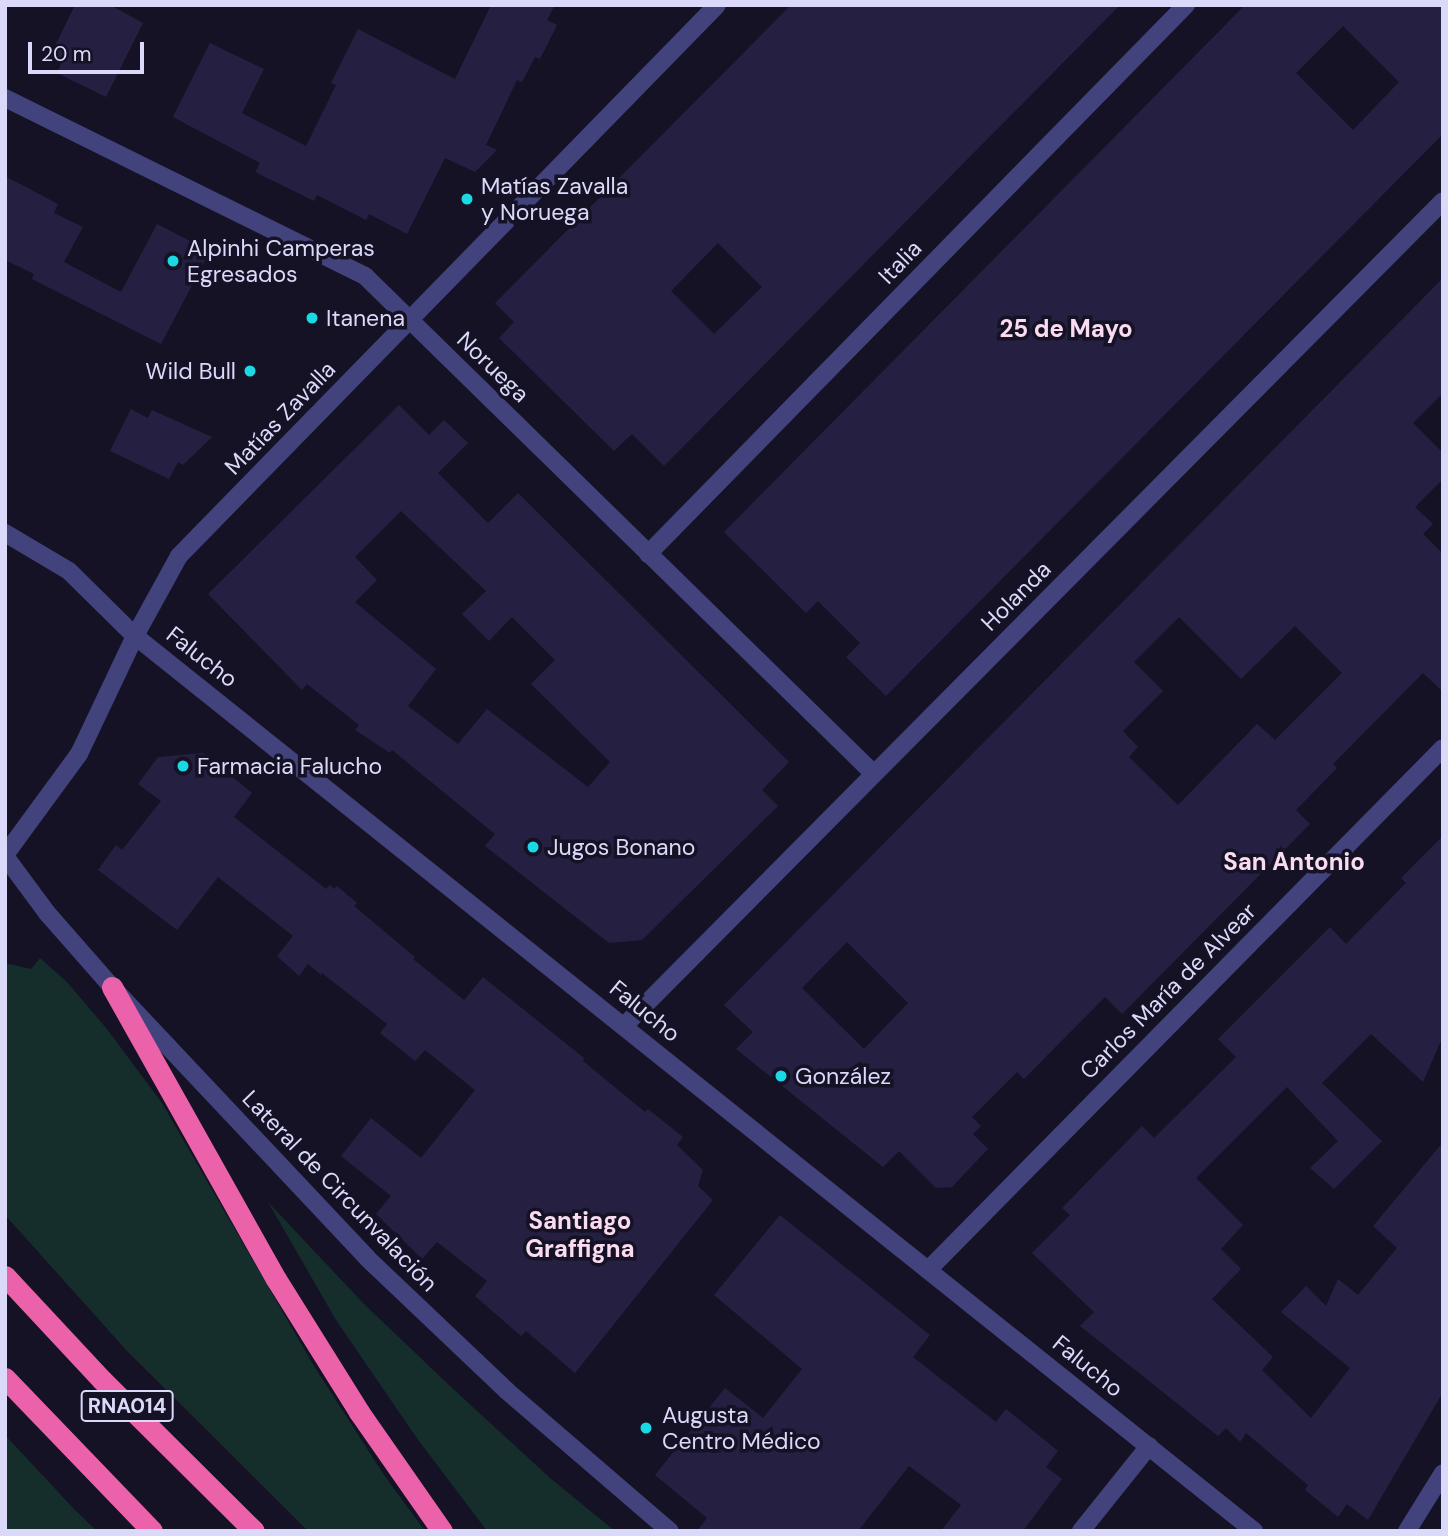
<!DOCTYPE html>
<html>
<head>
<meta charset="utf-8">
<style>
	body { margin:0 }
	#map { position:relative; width:1448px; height:1536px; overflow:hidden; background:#141224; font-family:"DM Sans",sans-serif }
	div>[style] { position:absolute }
	.green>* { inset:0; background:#152d2b }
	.building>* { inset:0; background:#252042 }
	.minor>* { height:18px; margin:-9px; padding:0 9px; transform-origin:9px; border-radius:9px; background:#42427d }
	.tertiary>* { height:18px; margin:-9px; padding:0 9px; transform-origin:9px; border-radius:9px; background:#42427d }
	.motorway>* { height:21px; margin:-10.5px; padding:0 10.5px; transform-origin:10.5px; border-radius:10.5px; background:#ec62aa }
	.dots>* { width:19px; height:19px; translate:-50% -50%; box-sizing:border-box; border:4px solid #141224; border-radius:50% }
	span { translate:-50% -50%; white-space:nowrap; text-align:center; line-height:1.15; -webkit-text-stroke:7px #141224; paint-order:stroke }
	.shield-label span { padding:2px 5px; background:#141224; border:2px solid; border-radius:5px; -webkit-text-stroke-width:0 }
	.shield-label { font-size:21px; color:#dbd9fa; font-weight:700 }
	.poi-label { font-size:23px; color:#dbd9fa }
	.left { translate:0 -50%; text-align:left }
	.right { translate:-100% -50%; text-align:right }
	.street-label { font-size:23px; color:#dbd9fa }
	.neighbourhood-label { font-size:24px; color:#fbdbf0; font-weight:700 }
	.frame { position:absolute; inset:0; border:7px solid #dbd9fa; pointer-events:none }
	.scale { position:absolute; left:28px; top:42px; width:116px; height:32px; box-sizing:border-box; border:4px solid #dbd9fa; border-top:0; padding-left:9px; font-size:21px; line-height:24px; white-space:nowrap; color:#dbd9fa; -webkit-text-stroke:5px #141224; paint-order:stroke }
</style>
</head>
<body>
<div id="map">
	<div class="green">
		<div style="clip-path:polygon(40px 958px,66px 981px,107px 1029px,162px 1103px,314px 1366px,384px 1475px,425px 1531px,308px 1531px,127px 1351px,5px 1215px,5px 963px,31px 969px)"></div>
		<div style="clip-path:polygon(268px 1202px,364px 1304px,449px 1385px,550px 1478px,615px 1531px,487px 1531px,416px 1437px,336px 1320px)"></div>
		<div style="clip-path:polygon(5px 1435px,74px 1509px,97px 1531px,5px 1531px)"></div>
	</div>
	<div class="building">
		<div style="clip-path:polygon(75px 5px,110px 5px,143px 23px,106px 97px,57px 73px,62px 62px,50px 56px)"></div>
		<div style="clip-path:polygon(491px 5px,555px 5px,547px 20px,557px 25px,540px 59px,535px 57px,522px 82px,517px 80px,486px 145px,497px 150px,475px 172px,445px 158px,407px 234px,369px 214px,366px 220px,317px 195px,314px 201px,255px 172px,260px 163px,173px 117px,210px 43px,264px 69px,242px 113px,306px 146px,336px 85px,331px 83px,358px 29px,455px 79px)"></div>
		<div style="clip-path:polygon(evenodd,791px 5px,1120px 5px,664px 466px,632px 434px,614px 451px,499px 338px,514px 322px,495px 303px,791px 5px,718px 243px,762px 287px,714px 334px,671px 291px,718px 243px)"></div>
		<div style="clip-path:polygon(evenodd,1245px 5px,1443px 5px,1443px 134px,886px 696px,846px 657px,860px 643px,818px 601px,806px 613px,724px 532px,1245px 5px,1343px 26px,1399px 82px,1353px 130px,1296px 73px,1343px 26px)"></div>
		<div style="clip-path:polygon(5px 176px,58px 204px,54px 213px,83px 227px,64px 262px,121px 292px,157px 224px,210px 251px,161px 344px,32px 279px,34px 274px,5px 260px)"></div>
		<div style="clip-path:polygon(evenodd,1443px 278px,1443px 393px,1413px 423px,1443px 453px,1443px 479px,1415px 507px,1433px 524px,1423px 534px,1443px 554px,1443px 692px,1423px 673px,1333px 764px,1337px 768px,1296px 810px,1310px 824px,1122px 1014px,1105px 997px,1024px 1079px,1017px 1072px,972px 1117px,981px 1126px,973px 1134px,988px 1149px,952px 1187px,936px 1188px,899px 1151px,883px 1167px,736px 1049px,753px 1032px,724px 1005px,1443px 278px,1179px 617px,1241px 679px,1295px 626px,1342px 673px,1275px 740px,1257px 724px,1178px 805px,1129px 757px,1138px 747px,1123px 731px,1163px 691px,1134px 662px,1179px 617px,1443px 278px,847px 942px,908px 1003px,864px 1049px,802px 988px,847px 942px)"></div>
		<div style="clip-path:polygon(evenodd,399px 405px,429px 435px,444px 420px,468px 443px,438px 473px,488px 523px,518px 493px,789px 762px,762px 790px,778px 806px,642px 940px,609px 943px,485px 846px,495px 834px,392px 750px,390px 753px,355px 730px,359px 725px,307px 684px,302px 690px,208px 594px,399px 405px,401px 511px,486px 591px,462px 614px,489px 641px,512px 617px,555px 660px,531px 684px,610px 762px,588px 787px,487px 709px,458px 744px,408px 706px,436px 669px,355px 602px,377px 580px,355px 557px,401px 511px)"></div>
		<div style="clip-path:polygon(131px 409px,148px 418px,152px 410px,212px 437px,183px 465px,178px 462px,169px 479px,110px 451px)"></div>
		<div style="clip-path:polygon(203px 753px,252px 793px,234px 817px,326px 889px,330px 885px,334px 889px,337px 886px,357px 903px,354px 906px,415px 957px,413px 959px,464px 1000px,483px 977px,584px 1058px,583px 1061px,645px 1112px,648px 1109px,683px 1137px,677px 1145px,703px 1170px,698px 1186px,713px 1200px,575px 1373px,526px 1331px,521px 1336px,475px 1296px,487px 1281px,437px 1242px,422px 1259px,376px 1214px,391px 1196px,341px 1156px,371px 1118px,421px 1158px,475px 1090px,425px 1050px,415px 1061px,380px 1033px,387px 1024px,322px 973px,321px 975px,308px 964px,299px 976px,277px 956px,293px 936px,218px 877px,177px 930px,98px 870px,116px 845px,122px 850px,161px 801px,138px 784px,158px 757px)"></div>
		<div style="clip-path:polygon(1443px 836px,1443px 1036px,1423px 1082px,1371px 1034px,1322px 1083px,1382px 1141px,1334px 1189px,1310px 1168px,1338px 1141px,1287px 1087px,1196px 1178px,1243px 1225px,1221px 1249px,1241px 1269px,1212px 1299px,1273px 1357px,1262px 1370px,1311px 1418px,1350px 1368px,1281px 1312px,1306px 1286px,1326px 1306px,1338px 1279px,1358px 1295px,1397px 1248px,1373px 1226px,1443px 1142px,1443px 1392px,1368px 1520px,1347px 1504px,1338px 1517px,1305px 1490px,1308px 1485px,1246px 1433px,1240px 1442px,1226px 1428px,1218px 1436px,1080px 1326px,1094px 1312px,1032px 1253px,1070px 1215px,1062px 1208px,1142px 1126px,1154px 1138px,1236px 1057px,1218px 1039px,1330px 927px,1346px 944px,1406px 883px,1401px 878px)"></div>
		<div style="clip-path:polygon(780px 1215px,930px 1335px,913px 1357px,996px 1422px,1006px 1409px,1058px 1451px,1046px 1467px,1062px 1479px,1023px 1531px,941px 1531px,961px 1505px,909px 1466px,858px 1531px,697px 1531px,707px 1518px,655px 1475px,725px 1388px,763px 1418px,802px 1369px,714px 1295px)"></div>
	</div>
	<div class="minor">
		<div style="left:5px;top:98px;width:402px;rotate:26.3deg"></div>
		<div style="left:365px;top:276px;width:711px;rotate:44.37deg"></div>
		<div style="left:5px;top:533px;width:74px;rotate:30.7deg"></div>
		<div style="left:69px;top:571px;width:93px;rotate:44.6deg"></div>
		<div style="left:135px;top:636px;width:1433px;rotate:38.65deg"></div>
		<div style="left:648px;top:554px;width:769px;rotate:-45.58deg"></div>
		<div style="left:5px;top:855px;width:125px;rotate:-53.8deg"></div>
		<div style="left:79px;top:754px;width:131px;rotate:-64.6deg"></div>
		<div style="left:135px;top:636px;width:91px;rotate:-61.2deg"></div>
		<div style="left:179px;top:556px;width:770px;rotate:-45.68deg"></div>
		<div style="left:624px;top:1026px;width:1162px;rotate:-45.21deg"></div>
		<div style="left:928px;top:1270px;width:733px;rotate:-45.39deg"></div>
		<div style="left:1081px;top:1531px;width:109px;rotate:-51.3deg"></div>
		<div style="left:1407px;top:1531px;width:68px;rotate:-58.2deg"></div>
	</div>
	<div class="tertiary">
		<div style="left:5px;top:856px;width:71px;rotate:53.6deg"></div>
		<div style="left:47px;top:913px;width:98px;rotate:48.7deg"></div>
		<div style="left:112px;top:987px;width:372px;rotate:46.7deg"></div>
		<div style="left:367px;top:1258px;width:193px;rotate:43.5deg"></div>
		<div style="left:507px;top:1391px;width:215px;rotate:40.7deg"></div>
	</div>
	<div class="motorway">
		<div style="left:112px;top:987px;width:335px;rotate:60.7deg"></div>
		<div style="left:276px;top:1279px;width:157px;rotate:58deg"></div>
		<div style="left:359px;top:1412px;width:145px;rotate:55.1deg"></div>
		<div style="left:5px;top:1276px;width:142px;rotate:47deg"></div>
		<div style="left:102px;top:1380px;width:214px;rotate:44.8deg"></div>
		<div style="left:5px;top:1378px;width:212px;rotate:46.1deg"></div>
	</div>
	<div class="dots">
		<div style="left:467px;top:199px;background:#1bd9e4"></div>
		<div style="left:173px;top:261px;background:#1bd9e4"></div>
		<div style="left:312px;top:318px;background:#1bd9e4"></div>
		<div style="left:250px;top:371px;background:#1bd9e4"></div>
		<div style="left:183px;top:766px;background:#1bd9e4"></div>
		<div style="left:533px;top:847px;background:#1bd9e4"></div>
		<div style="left:781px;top:1076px;background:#1bd9e4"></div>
		<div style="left:646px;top:1428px;background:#1bd9e4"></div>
	</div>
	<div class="shield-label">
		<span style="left:127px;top:1406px">RNA014</span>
	</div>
	<div class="poi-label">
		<span class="left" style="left:481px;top:199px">Matías Zavalla<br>y Noruega</span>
		<span class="left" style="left:187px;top:261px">Alpinhi Camperas<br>Egresados</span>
		<span class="left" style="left:326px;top:318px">Itanena</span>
		<span class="right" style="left:236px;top:371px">Wild Bull</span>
		<span class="left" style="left:197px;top:766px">Farmacia Falucho</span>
		<span class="left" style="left:547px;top:847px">Jugos Bonano</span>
		<span class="left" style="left:795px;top:1076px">González</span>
		<span class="left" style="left:662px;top:1428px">Augusta<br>Centro Médico</span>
	</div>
	<div class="street-label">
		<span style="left:900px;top:262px;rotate:-46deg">Italia</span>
		<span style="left:493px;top:367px;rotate:44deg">Noruega</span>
		<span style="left:280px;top:418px;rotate:-46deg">Matías Zavalla</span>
		<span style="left:1016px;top:596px;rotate:-45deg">Holanda</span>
		<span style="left:202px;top:657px;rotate:38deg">Falucho</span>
		<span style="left:1168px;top:991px;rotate:-45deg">Carlos María de Alvear</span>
		<span style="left:645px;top:1011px;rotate:39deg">Falucho</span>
		<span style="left:340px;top:1191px;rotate:46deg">Lateral de Circunvalación</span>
		<span style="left:1088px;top:1366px;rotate:39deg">Falucho</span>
	</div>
	<div class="neighbourhood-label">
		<span style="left:1066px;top:329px">25 de Mayo</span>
		<span style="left:1294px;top:862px">San Antonio</span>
		<span style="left:580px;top:1235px">Santiago<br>Graffigna</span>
	</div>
	<div class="frame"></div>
	<div class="scale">20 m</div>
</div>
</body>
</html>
